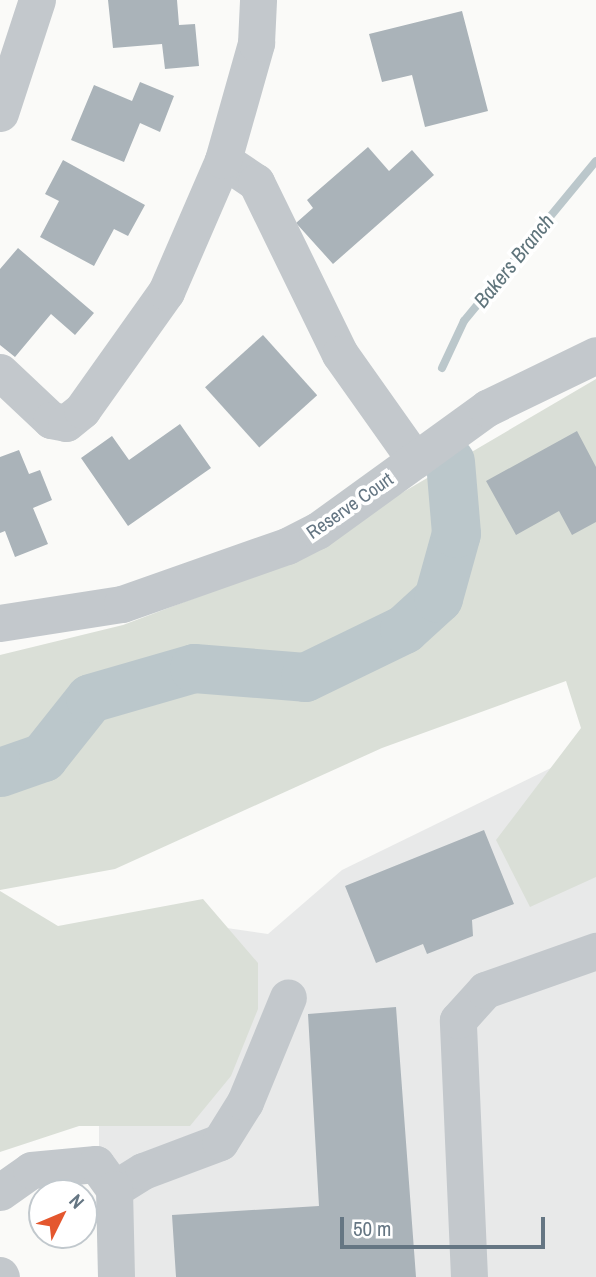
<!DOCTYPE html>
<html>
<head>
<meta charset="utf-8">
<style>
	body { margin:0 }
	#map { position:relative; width:596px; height:1277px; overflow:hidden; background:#fafaf8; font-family:"Archivo Narrow",sans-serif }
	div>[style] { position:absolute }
	.built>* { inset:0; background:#e8e9e9 }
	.green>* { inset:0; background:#dadfd7 }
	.stream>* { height:8px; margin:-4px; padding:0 4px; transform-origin:4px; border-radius:4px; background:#bbc7cb }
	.river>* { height:49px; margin:-24.5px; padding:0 24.5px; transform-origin:24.5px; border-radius:24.5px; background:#bbc7cb }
	.building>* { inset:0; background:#aab3b9; transform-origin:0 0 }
	.minor>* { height:37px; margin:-18.5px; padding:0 18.5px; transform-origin:18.5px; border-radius:18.5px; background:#c3c8cc }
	span { translate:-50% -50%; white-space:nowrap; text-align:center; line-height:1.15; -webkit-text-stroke:7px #fff; paint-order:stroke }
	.street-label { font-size:19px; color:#657683 }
	.water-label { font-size:21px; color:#60757c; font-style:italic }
	.north { position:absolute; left:28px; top:1179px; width:70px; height:70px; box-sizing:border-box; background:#fff; border:2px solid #c1c8cd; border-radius:50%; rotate:47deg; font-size:19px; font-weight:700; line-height:28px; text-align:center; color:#657683 }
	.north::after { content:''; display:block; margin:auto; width:24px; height:32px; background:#e4572e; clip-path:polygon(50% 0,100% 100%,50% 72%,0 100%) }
	.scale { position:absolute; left:340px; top:1217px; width:205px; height:32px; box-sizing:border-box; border:4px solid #657683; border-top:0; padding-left:9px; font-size:21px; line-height:24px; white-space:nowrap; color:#657683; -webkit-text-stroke:5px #fff; paint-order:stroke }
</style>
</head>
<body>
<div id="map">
	<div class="built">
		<div style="clip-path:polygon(596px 746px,596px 1277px,99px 1277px,99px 1045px,165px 919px,268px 934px,342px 870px)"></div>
	</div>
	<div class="green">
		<div style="clip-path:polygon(596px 379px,596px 877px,530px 907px,496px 840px,581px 728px,566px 681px,382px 748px,115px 869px,0 890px,0 655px,123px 625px,272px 569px)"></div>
		<div style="clip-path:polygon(0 891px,58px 926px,203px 899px,258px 963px,258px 1009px,231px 1076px,190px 1126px,79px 1126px,0 1152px)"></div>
	</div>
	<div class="stream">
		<div style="left:442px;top:368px;width:52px;rotate:-64.9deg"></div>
		<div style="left:464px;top:321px;width:207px;rotate:-50.5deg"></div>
	</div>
	<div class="river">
		<div style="left:0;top:772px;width:46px;rotate:-19.2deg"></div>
		<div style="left:43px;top:757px;width:75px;rotate:-51.5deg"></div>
		<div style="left:90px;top:698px;width:108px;rotate:-16.1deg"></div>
		<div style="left:194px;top:668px;width:111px;rotate:4.6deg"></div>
		<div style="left:305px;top:677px;width:110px;rotate:-25.9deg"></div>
		<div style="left:404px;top:629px;width:46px;rotate:-42.4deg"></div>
		<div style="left:438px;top:598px;width:67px;rotate:-74.5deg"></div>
		<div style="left:456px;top:533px;width:72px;rotate:-94.8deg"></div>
	</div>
	<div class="building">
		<div style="clip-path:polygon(108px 0,177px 0,179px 25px,195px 24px,199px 66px,165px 69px,162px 44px,113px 48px)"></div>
		<div style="clip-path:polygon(462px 11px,488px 111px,425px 127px,412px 75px,382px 82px,369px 34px)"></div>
		<div style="clip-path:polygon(140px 82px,174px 96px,160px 132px,140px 123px,124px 162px,71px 140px,94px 85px,132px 101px)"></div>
		<div style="clip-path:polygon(368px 147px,389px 171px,412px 150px,434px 175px,333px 264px,296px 223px,313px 208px,307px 200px)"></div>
		<div style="clip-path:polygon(63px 160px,145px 205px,128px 236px,114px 229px,94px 266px,40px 237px,59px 201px,45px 194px)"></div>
		<div style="clip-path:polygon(18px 248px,94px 313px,75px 335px,51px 314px,15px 357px,0 345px,0 269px)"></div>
		<div style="left:263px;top:335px;width:81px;height:78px;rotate:48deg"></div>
		<div style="clip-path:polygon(180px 424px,211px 468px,128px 526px,81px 458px,112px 436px,129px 460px)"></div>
		<div style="clip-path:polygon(577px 431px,596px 467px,596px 522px,572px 535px,559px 511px,516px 535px,486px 481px)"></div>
		<div style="clip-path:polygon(19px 450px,29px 474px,40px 470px,52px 500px,33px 508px,48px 544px,15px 557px,5px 531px,0 533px,0 457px)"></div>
		<div style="clip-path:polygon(484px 830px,514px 904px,472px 920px,473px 936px,427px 954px,423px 944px,376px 963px,345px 886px)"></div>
		<div style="clip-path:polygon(396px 1007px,416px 1277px,176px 1277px,172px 1215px,319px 1206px,308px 1014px)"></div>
	</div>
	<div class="minor">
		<div style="left:0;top:113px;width:119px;rotate:-71.9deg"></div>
		<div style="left:223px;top:160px;width:40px;rotate:34deg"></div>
		<div style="left:256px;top:182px;width:191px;rotate:64deg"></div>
		<div style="left:340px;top:354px;width:130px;rotate:54.7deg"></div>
		<div style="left:0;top:372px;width:70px;rotate:43.3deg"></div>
		<div style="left:51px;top:420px;width:15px;rotate:11deg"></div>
		<div style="left:66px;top:423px;width:21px;rotate:-39deg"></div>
		<div style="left:82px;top:410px;width:145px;rotate:-54.6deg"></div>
		<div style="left:166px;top:292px;width:144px;rotate:-66.6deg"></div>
		<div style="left:223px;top:160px;width:122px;rotate:-74.2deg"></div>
		<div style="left:256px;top:43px;width:43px;rotate:-87.3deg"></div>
		<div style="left:0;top:623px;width:123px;rotate:-8.9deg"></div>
		<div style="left:122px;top:604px;width:175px;rotate:-19.4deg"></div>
		<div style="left:287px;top:546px;width:34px;rotate:-27deg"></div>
		<div style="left:317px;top:531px;width:210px;rotate:-35.9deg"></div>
		<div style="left:487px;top:408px;width:121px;rotate:-25.9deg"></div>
		<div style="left:114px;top:1189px;width:34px;rotate:-32deg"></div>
		<div style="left:143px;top:1171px;width:82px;rotate:-20.6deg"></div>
		<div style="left:220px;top:1142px;width:47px;rotate:-58deg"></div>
		<div style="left:245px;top:1102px;width:113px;rotate:-67.7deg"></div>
		<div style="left:0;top:1192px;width:38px;rotate:-35deg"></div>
		<div style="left:31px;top:1170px;width:65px;rotate:-5.3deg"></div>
		<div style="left:96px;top:1164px;width:31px;rotate:54deg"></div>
		<div style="left:114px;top:1189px;width:88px;rotate:88.7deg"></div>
		<div style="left:0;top:1275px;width:2px;rotate:63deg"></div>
		<div style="left:469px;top:1277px;width:257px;rotate:-92.5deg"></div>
		<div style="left:458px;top:1020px;width:40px;rotate:-48deg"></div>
		<div style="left:485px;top:990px;width:118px;rotate:-19.4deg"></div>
	</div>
	<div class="street-label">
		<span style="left:350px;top:506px;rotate:-35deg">Reserve Court</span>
	</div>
	<div class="water-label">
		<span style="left:514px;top:261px;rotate:-51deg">Bakers Branch</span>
	</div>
	<div class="north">N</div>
	<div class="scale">50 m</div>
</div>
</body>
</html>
